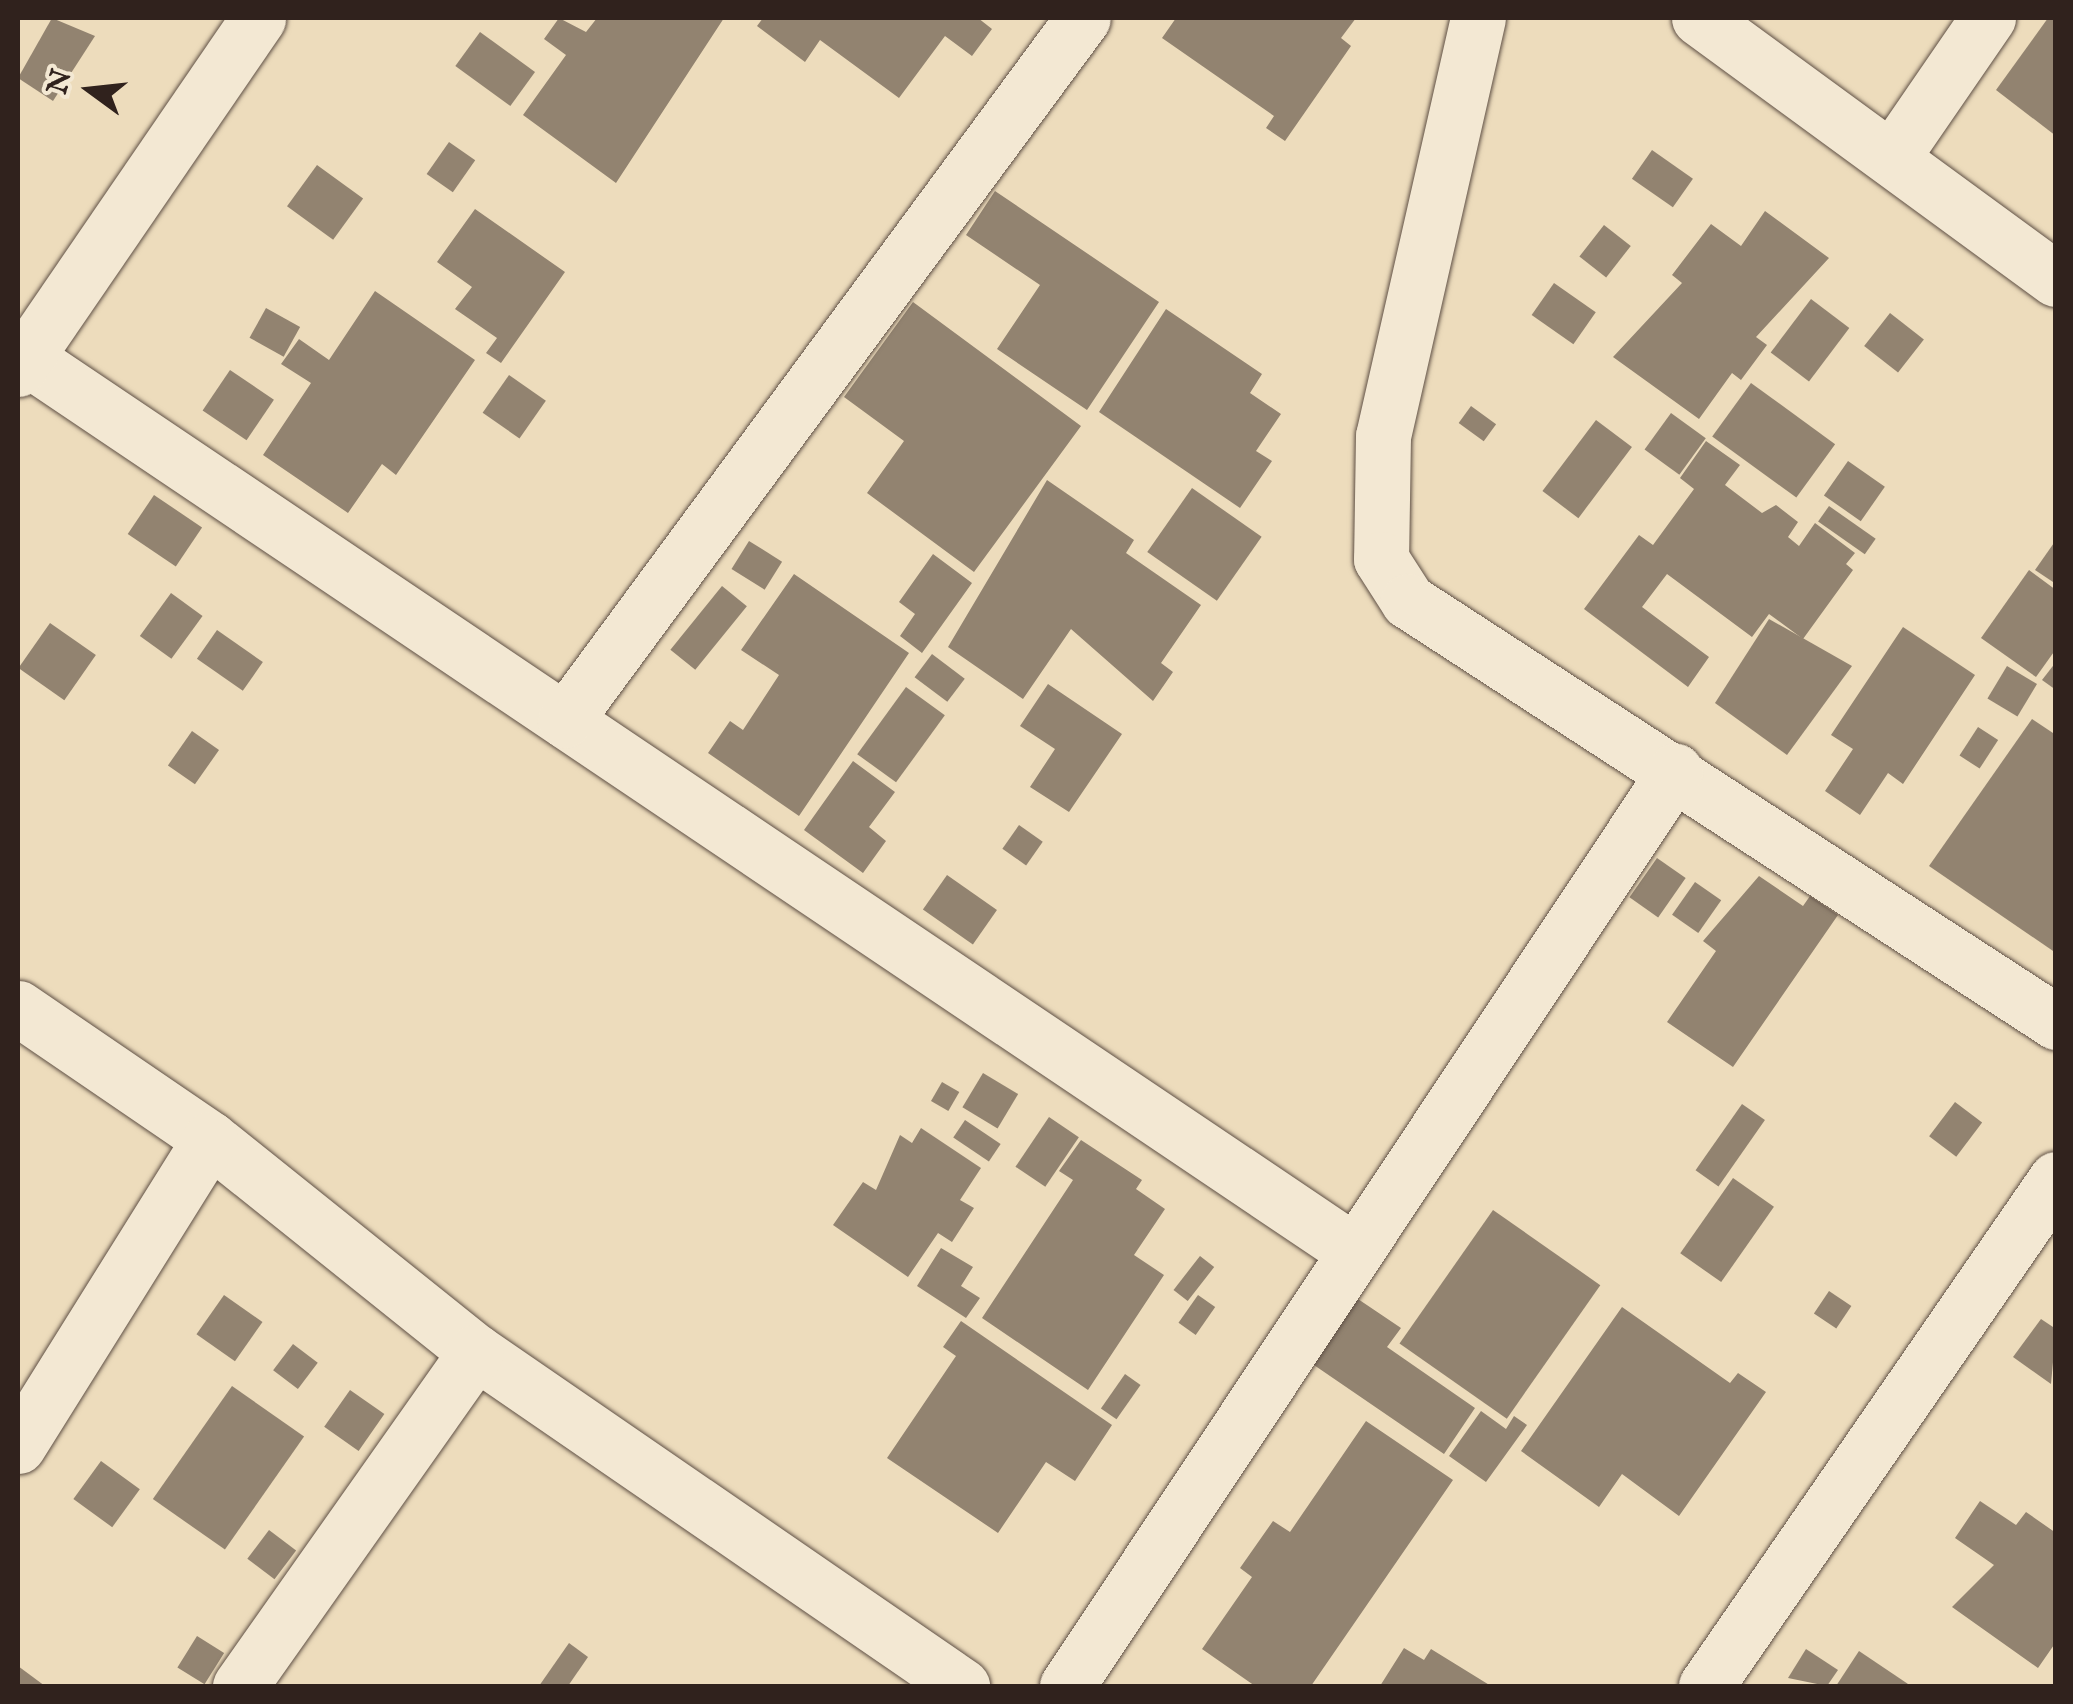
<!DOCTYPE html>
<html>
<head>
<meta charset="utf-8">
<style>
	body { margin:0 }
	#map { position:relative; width:2073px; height:1704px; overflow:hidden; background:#eddcbc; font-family:"IM FELL English",serif }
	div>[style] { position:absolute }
	.building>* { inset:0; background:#928370; transform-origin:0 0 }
	.roads { filter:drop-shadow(0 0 2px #5f5045) drop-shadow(0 0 2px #5f5045) }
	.street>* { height:55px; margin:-27.5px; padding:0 27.5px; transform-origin:27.5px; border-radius:27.5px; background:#f3e8d3 }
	span { translate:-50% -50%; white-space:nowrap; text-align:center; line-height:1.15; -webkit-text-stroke:10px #f3e8d3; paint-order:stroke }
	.frame { position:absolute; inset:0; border:20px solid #30221d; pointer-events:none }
	.north { position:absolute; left:40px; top:40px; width:100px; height:100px; -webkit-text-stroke:8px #f3e8d3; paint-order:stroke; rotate:285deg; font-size:28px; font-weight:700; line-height:40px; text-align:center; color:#30221d }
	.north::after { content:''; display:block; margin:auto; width:35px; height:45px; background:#30221d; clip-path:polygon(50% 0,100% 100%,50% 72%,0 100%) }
</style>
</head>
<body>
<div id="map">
	<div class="building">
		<div style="clip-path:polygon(52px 18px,95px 36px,53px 101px,18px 78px)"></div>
		<div style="clip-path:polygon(559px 18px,586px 32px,597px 18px,724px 18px,616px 183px,523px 115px,566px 55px,544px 39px)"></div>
		<div style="clip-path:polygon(763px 18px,978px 18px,992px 29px,972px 56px,945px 36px,899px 98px,820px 40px,805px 62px,757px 26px)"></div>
		<div style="clip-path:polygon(1176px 18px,1356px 18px,1341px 38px,1351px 46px,1285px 141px,1266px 128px,1274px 116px,1162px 38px)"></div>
		<div style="clip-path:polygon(2048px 18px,2056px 18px,2056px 136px,1996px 90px)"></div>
		<div style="left:480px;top:32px;width:68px;height:42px;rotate:36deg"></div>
		<div style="left:449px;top:142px;width:32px;height:39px;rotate:35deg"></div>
		<div style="left:1652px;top:150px;width:50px;height:35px;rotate:35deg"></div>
		<div style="left:317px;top:165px;width:57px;height:51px;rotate:36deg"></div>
		<div style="clip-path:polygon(995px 191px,1159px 302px,1087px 410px,997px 349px,1040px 285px,966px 235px)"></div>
		<div style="clip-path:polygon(475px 209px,565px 272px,501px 363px,486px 353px,497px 338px,455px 309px,472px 287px,437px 262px)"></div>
		<div style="clip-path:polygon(1765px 211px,1829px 258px,1756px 337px,1767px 345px,1741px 380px,1732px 373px,1699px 419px,1613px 357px,1682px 283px,1672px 275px,1711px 224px,1741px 246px)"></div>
		<div style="left:1604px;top:225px;width:34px;height:40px;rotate:38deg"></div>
		<div style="left:1554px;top:283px;width:51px;height:39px;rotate:35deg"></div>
		<div style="clip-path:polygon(375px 291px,475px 360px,396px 475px,382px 464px,348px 513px,263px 455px,311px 383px,281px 364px,299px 339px,329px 360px)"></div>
		<div style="left:1811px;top:299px;width:48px;height:67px;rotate:37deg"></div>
		<div style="clip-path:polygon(913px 302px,1081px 426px,974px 572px,867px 493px,904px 441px,844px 397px)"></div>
		<div style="left:266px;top:308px;width:39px;height:34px;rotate:29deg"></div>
		<div style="clip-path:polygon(1166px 309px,1262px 374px,1250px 393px,1281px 414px,1256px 451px,1272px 461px,1240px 508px,1099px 412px)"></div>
		<div style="left:1890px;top:313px;width:43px;height:42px;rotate:38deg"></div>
		<div style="left:230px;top:370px;width:53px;height:49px;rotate:34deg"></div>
		<div style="left:509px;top:375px;width:45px;height:46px;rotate:35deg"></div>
		<div style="left:1751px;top:383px;width:104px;height:66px;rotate:36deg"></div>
		<div style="left:1471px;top:406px;width:31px;height:21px;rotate:36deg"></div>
		<div style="left:1671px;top:413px;width:43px;height:45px;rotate:36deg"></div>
		<div style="left:1596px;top:420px;width:45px;height:89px;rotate:37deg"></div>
		<div style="clip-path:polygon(1706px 441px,1740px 465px,1725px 485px,1762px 513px,1776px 505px,1798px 522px,1788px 537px,1799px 546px,1815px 523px,1855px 553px,1846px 564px,1853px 570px,1803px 639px,1769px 614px,1752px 637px,1667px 574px,1642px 607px,1709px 657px,1688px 687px,1584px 609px,1639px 535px,1653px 545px,1694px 489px,1680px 478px)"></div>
		<div style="left:1848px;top:461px;width:45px;height:42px;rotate:35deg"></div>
		<div style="clip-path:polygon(1047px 480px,1134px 540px,1126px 553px,1201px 605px,1161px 663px,1173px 672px,1153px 701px,1071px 629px,1023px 699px,948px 647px)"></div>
		<div style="left:1192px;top:488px;width:85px;height:78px;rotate:35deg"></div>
		<div style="left:154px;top:495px;width:58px;height:47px;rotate:34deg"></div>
		<div style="left:1829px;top:506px;width:57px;height:19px;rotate:35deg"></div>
		<div style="clip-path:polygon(2056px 540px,2056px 584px,2035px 570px)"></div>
		<div style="left:749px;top:541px;width:39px;height:33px;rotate:32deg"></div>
		<div style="clip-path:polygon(933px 554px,972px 583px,922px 653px,900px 636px,915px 614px,899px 602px)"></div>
		<div style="clip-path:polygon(2029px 570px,2056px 590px,2056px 649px,2036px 677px,1981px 638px)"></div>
		<div style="clip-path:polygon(794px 574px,909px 653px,799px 816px,708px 753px,730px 721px,743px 730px,779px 675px,741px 650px)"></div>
		<div style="left:722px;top:586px;width:32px;height:82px;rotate:39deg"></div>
		<div style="left:171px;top:593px;width:39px;height:53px;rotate:36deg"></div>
		<div style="clip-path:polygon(1769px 619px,1852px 666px,1787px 755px,1715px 703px)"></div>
		<div style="left:50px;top:623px;width:56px;height:55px;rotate:35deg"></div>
		<div style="clip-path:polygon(1903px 627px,1975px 675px,1903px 784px,1888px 773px,1860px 815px,1825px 791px,1853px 749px,1831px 735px)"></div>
		<div style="left:217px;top:630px;width:56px;height:35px;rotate:35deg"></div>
		<div style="left:932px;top:654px;width:41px;height:29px;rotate:37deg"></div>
		<div style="clip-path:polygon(2056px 662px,2056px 690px,2042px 680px)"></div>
		<div style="left:2007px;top:666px;width:35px;height:38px;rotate:31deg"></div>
		<div style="clip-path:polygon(1048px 684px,1122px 734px,1069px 812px,1030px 787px,1055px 749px,1020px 726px)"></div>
		<div style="left:906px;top:687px;width:48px;height:83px;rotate:36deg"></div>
		<div style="clip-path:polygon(2032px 719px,2056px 735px,2056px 953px,1929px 866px)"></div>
		<div style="left:1978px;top:727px;width:24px;height:34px;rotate:33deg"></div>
		<div style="left:192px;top:731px;width:33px;height:42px;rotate:35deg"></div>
		<div style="clip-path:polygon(853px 761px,895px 792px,869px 827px,886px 841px,863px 873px,804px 830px)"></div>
		<div style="left:1019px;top:825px;width:29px;height:29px;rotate:35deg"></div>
		<div style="left:1657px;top:858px;width:35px;height:48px;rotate:35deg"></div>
		<div style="left:947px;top:875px;width:61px;height:42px;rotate:35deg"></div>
		<div style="clip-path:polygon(1759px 876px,1803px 906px,1810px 896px,1838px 915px,1733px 1067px,1667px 1022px,1716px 951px,1703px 941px)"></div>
		<div style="left:1695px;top:882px;width:32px;height:40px;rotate:35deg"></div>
		<div style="left:983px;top:1073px;width:41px;height:40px;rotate:31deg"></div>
		<div style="left:942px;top:1082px;width:20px;height:22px;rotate:30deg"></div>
		<div style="left:1955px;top:1102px;width:34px;height:43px;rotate:37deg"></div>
		<div style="left:1742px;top:1104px;width:28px;height:81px;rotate:35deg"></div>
		<div style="left:1049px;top:1117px;width:36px;height:60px;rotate:34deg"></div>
		<div style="left:965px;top:1120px;width:43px;height:21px;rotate:34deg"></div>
		<div style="clip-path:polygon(921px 1128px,981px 1168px,960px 1200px,974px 1208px,952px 1242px,938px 1233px,908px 1277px,833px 1225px,863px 1182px,876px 1190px,900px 1135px,912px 1143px)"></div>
		<div style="clip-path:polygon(1081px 1140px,1142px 1180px,1136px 1189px,1165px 1209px,1134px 1255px,1164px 1275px,1088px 1390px,982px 1318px,1073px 1180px,1059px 1171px)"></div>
		<div style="left:1733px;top:1178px;width:50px;height:92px;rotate:35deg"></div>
		<div style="left:1493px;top:1210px;width:131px;height:163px;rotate:35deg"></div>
		<div style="clip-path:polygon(941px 1248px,973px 1267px,961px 1286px,980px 1298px,966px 1318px,917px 1286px)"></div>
		<div style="left:1200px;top:1256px;width:18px;height:43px;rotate:38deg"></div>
		<div style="left:1829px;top:1291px;width:27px;height:27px;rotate:34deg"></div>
		<div style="left:224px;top:1295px;width:47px;height:48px;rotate:35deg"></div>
		<div style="left:1198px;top:1295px;width:21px;height:34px;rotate:35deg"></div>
		<div style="clip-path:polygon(1355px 1297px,1401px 1328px,1387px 1347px,1475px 1408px,1444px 1454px,1311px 1363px)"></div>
		<div style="clip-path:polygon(1622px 1307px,1730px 1383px,1738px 1373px,1766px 1392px,1679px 1516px,1622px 1474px,1599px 1507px,1521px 1451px)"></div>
		<div style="clip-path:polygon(2041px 1319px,2056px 1329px,2051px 1384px,2013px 1357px)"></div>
		<div style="clip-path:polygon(961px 1321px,1112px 1425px,1075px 1481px,1046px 1462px,998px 1533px,887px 1458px,956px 1356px,943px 1347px)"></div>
		<div style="left:293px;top:1344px;width:31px;height:33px;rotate:37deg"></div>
		<div style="left:1125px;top:1374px;width:19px;height:42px;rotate:35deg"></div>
		<div style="left:232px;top:1386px;width:88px;height:138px;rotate:35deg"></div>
		<div style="left:350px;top:1390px;width:42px;height:45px;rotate:35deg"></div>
		<div style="clip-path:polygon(1481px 1411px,1506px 1429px,1514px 1416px,1527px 1425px,1486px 1482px,1449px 1456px)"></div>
		<div style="clip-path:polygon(1366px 1421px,1453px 1480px,1311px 1686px,1255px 1686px,1202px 1649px,1252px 1577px,1240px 1568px,1273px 1521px,1290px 1532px)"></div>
		<div style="left:101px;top:1461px;width:48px;height:47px;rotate:36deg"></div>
		<div style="clip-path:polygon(1980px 1501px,2016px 1525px,2026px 1512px,2056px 1533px,2056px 1642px,2038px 1668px,1952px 1607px,1994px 1565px,1955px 1538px)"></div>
		<div style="left:269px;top:1530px;width:34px;height:36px;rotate:37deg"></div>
		<div style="left:197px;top:1636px;width:32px;height:37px;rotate:32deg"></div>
		<div style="clip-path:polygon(569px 1643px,588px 1657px,568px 1686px,539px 1686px)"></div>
		<div style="clip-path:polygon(1404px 1648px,1424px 1660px,1431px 1649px,1491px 1686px,1380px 1686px)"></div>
		<div style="clip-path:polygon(1806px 1649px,1838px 1670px,1827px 1686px,1788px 1678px)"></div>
		<div style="clip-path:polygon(1859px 1651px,1911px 1686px,1836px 1686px)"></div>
		<div style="clip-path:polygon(18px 1666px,45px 1686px,18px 1686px)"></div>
	</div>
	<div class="roads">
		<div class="street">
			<div style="left:1478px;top:18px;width:429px;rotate:102.8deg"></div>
			<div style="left:1383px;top:436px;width:123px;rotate:90.9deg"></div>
			<div style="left:1381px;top:559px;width:50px;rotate:57.3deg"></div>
			<div style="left:1408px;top:601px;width:773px;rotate:33.01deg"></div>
			<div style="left:1699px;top:18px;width:442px;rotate:36.2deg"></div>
			<div style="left:1893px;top:156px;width:168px;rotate:-55.5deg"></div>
			<div style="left:25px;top:357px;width:1598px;rotate:33.93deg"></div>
			<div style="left:18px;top:369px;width:425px;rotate:-55.6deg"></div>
			<div style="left:565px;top:720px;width:872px;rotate:-53.58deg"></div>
			<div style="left:18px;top:1008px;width:232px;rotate:34.3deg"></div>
			<div style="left:210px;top:1139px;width:341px;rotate:38.7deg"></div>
			<div style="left:476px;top:1352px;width:590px;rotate:34.5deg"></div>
			<div style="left:18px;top:1446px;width:362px;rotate:-58deg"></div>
			<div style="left:240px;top:1686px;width:409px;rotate:-54.8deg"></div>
			<div style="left:1067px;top:1686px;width:1099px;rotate:-56.4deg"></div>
			<div style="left:1706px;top:1686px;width:616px;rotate:-55.38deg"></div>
		</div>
	</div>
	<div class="frame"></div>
	<div class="north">N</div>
</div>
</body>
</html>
